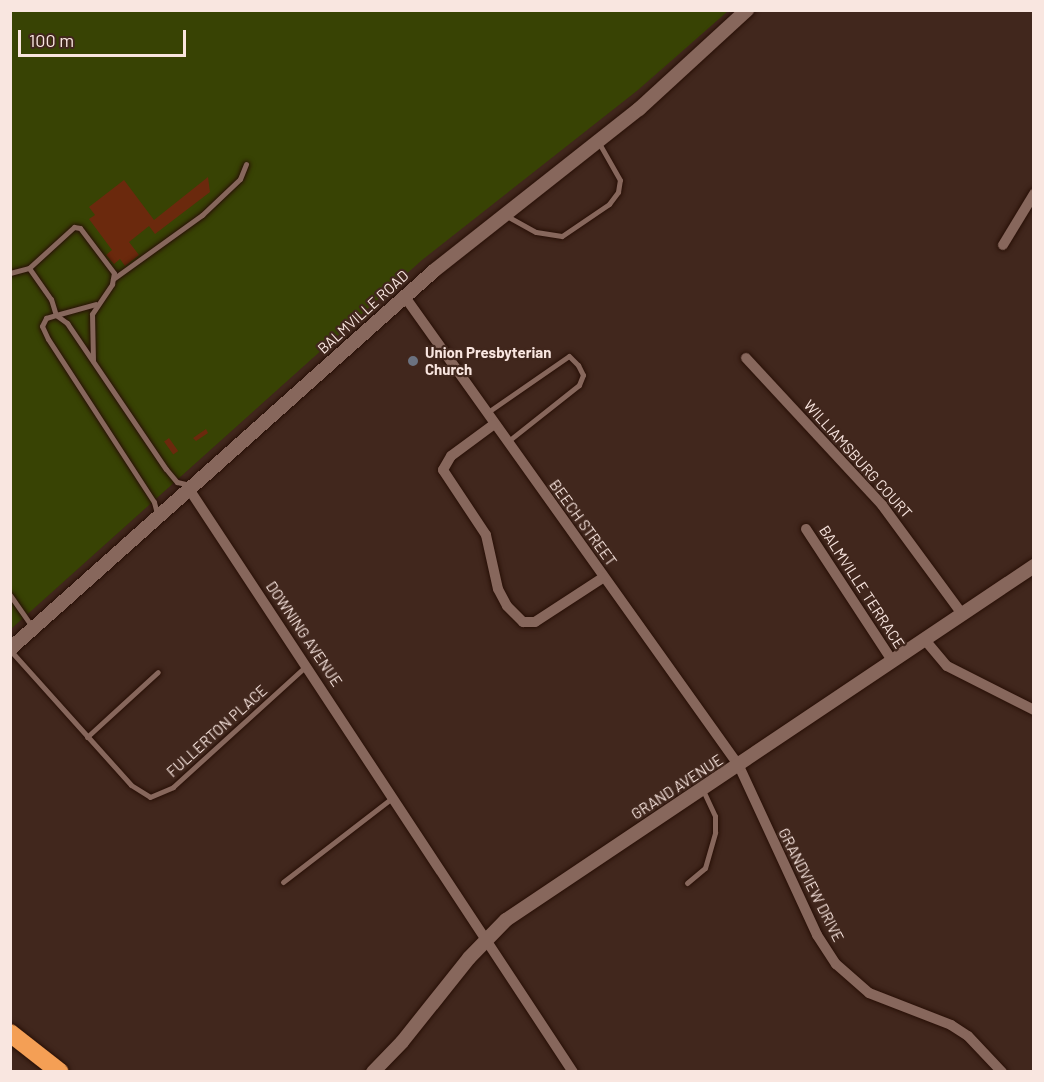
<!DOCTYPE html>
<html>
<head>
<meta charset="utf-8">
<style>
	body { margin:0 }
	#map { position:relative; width:1044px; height:1082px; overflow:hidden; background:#41271d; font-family:Barlow,sans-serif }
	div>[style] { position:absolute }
	.green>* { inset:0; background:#384304 }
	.building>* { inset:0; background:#6b290d; transform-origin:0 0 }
	.roads { filter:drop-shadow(0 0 2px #270f06) drop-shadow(0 0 2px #270f06) }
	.service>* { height:5px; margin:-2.5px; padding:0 2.5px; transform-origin:2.5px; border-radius:2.5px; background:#87675c }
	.minor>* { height:10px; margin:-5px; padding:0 5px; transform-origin:5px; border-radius:5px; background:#87675c }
	.tertiary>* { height:14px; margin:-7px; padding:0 7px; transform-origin:7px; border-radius:7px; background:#87675c }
	.motorway>* { height:18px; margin:-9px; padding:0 9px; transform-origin:9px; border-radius:9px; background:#f49f55 }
	.dots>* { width:16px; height:16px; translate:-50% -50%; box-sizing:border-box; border:3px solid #41271d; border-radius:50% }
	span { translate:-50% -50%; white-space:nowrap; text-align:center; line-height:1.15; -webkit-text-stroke:4.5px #41271d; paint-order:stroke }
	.street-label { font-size:15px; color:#f9e6e0 }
	.poi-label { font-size:15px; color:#f9e6e0; font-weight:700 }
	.left { translate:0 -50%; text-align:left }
	.frame { position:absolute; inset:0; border:12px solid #f9e6e0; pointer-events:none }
	.scale { position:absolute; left:18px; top:30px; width:168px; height:27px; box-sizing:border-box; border:3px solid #f9e6e0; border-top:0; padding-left:8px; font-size:18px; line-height:21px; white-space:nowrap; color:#f9e6e0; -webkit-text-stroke:4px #41271d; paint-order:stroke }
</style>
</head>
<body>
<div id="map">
	<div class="green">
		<div style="clip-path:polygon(11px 11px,728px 11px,638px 90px,422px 260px,11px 629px)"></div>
	</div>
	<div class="building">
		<div style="clip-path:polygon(208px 177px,210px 192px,155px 234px,149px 226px,129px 242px,139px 255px,125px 266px,120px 259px,114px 264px,106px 255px,112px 250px,89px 219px,95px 215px,89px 207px,124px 180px,154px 220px)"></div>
		<div style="clip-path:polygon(206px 429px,208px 433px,196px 441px,193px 438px)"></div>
		<div style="left:169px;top:438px;width:16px;height:6px;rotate:55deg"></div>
	</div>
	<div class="roads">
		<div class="service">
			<div style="left:505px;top:215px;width:35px;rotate:29deg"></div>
			<div style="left:536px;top:232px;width:26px;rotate:9deg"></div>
			<div style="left:562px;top:236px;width:57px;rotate:-34.2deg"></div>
			<div style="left:609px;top:204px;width:15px;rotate:-53deg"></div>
			<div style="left:618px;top:192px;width:12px;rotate:-81deg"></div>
			<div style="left:620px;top:180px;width:43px;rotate:-119.6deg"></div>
			<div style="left:10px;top:273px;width:20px;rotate:-15deg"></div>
			<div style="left:113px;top:279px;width:110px;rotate:-35.7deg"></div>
			<div style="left:202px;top:215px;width:52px;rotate:-43.5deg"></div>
			<div style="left:240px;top:179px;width:16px;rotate:-68deg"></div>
			<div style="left:93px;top:361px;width:47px;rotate:-91.2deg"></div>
			<div style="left:92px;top:314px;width:36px;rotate:-56deg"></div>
			<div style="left:112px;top:284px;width:11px;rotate:-80deg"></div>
			<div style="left:114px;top:273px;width:56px;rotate:-127.1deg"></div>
			<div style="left:80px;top:228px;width:6px;rotate:-171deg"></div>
			<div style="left:74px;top:227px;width:61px;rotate:137.7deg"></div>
			<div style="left:29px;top:268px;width:38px;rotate:55deg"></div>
			<div style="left:51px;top:299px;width:17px;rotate:73deg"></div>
			<div style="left:56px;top:315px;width:41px;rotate:-15.4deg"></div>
			<div style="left:488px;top:412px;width:98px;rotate:-34.7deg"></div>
			<div style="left:569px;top:356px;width:13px;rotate:45deg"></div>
			<div style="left:578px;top:365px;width:11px;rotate:63deg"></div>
			<div style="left:583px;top:375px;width:11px;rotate:112deg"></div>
			<div style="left:579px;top:385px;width:92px;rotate:141.6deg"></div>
			<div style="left:158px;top:517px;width:16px;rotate:-105deg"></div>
			<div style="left:154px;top:502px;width:194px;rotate:-123deg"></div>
			<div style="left:48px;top:339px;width:14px;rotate:-115deg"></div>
			<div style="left:42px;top:326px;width:9px;rotate:-63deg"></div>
			<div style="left:46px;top:318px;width:10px;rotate:-17deg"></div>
			<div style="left:56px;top:315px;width:14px;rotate:36deg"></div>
			<div style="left:67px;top:323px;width:176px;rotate:55.9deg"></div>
			<div style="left:166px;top:469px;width:17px;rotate:50deg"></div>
			<div style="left:177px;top:482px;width:13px;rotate:13deg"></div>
			<div style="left:10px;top:595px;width:40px;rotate:55.1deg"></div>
			<div style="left:10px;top:650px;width:181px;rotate:48.1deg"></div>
			<div style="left:131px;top:785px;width:22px;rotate:32deg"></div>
			<div style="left:150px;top:797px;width:25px;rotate:-23deg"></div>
			<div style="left:173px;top:787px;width:180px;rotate:-42.3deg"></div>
			<div style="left:87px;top:737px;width:96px;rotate:-42.5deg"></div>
			<div style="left:283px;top:882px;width:138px;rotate:-37.6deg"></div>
			<div style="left:687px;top:883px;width:23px;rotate:-40deg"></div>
			<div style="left:705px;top:868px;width:37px;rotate:-74deg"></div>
			<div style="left:715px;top:832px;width:16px;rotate:-90deg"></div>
			<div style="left:715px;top:816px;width:29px;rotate:-115deg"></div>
		</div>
		<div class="minor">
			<div style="left:1003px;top:245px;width:60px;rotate:-58.7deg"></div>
			<div style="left:405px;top:297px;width:576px;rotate:54.54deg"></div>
			<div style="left:739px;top:766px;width:186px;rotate:65.2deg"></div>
			<div style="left:817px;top:935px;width:35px;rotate:57deg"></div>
			<div style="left:836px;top:964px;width:44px;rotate:41.3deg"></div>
			<div style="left:869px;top:993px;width:88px;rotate:21.3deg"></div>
			<div style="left:951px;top:1025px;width:20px;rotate:33deg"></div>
			<div style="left:968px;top:1036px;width:50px;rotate:46.6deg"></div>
			<div style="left:746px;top:358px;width:200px;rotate:47.2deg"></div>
			<div style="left:882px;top:505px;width:135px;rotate:53.7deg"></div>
			<div style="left:493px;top:425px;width:52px;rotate:143.6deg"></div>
			<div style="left:451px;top:456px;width:16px;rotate:120deg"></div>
			<div style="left:443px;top:470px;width:78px;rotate:56.5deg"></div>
			<div style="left:486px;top:535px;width:55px;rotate:77.5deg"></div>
			<div style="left:498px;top:589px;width:19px;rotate:62deg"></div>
			<div style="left:507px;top:606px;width:23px;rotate:45deg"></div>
			<div style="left:523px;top:622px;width:12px"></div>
			<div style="left:535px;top:622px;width:82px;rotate:-33.1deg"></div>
			<div style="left:189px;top:489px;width:698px;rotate:56.63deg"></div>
			<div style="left:806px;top:529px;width:159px;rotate:56.8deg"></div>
			<div style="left:925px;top:640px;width:34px;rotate:50deg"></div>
			<div style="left:947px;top:666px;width:97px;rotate:26.8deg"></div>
		</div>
		<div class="tertiary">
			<div style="left:10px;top:649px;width:569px;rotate:-41.73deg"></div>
			<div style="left:435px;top:270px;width:260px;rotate:-38.3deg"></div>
			<div style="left:639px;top:109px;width:147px;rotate:-42.5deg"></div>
			<div style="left:373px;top:1072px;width:42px;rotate:-46deg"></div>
			<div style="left:402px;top:1042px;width:107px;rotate:-51.4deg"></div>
			<div style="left:469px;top:958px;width:53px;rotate:-45.8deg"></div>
			<div style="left:506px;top:920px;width:636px;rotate:-33.84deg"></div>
		</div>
		<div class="motorway">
			<div style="left:10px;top:1033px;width:63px;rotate:38deg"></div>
		</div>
	</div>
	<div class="dots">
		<div style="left:413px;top:361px;background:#6b7280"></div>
	</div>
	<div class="street-label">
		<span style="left:363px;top:312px;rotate:-42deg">BALMVILLE ROAD</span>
		<span style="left:858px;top:459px;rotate:48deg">WILLIAMSBURG COURT</span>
		<span style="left:583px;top:523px;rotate:54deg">BEECH STREET</span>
		<span style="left:862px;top:587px;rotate:57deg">BALMVILLE TERRACE</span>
		<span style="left:304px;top:634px;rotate:56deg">DOWNING AVENUE</span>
		<span style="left:217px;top:731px;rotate:-42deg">FULLERTON PLACE</span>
		<span style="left:677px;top:787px;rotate:-33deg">GRAND AVENUE</span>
		<span style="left:811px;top:885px;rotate:63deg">GRANDVIEW DRIVE</span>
	</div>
	<div class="poi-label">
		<span class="left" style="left:425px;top:361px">Union Presbyterian<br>Church</span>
	</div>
	<div class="frame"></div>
	<div class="scale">100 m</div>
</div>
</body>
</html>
